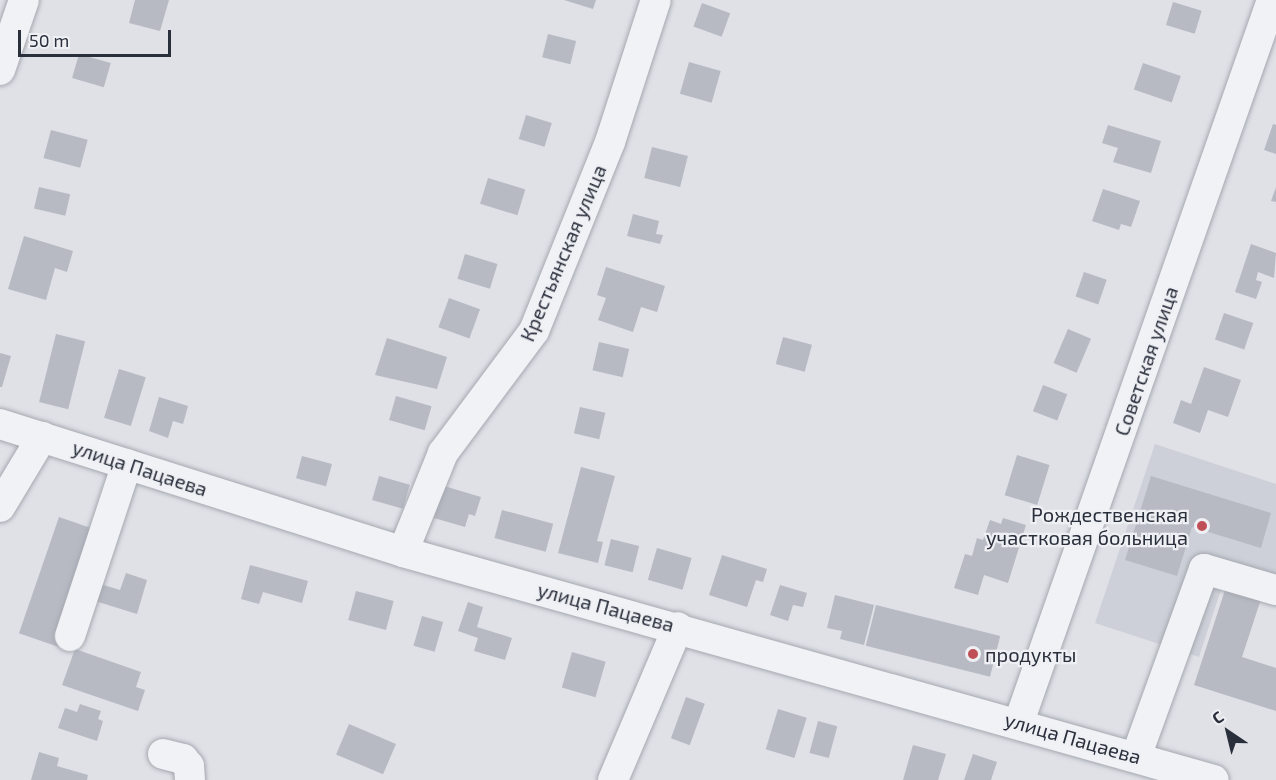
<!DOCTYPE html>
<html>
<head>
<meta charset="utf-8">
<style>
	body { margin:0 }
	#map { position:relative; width:1276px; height:780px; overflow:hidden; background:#dfe1e7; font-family:"Exo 2",sans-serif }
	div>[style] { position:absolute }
	.built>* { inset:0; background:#cdd0d8 }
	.building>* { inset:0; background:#b7bac3; transform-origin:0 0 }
	.roads { filter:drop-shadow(0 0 2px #a5a8b0) drop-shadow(0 0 2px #a5a8b0) }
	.minor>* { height:30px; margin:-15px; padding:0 15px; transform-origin:15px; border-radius:15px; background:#f1f2f5 }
	.dots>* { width:16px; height:16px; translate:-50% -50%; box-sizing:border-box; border:3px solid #eef0f4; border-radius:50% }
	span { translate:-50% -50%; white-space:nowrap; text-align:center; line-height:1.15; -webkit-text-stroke:4.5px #eef0f4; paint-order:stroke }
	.street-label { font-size:20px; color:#2a2f3c }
	.poi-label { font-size:20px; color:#2a2f3c }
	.right { translate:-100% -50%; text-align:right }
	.left { translate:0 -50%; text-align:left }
	.north { position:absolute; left:1198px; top:702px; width:60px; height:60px; -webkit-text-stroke:4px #eef0f4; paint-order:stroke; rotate:325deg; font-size:16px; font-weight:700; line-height:24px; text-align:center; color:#2a2f3c }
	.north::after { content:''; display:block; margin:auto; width:21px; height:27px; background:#2a2f3c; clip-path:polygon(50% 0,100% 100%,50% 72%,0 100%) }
	.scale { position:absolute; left:18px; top:30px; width:153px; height:27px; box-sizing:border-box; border:3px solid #2a2f3c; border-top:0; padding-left:8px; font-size:18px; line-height:21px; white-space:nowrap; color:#2a2f3c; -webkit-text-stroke:4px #eef0f4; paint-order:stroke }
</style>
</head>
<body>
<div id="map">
	<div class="built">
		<div style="clip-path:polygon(1155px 444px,1276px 484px,1276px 583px,1228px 568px,1199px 657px,1095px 623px)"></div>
	</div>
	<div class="building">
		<div style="clip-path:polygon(135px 0,169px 0,160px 31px,129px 23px)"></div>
		<div style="clip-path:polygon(564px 0,596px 0,593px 9px)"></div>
		<div style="left:1173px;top:2px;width:30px;height:24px;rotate:17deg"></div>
		<div style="left:702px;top:3px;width:30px;height:25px;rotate:20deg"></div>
		<div style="left:548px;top:34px;width:29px;height:24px;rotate:14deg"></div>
		<div style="left:79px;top:54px;width:33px;height:25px;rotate:16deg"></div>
		<div style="left:689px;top:62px;width:33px;height:33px;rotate:16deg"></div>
		<div style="left:1143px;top:63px;width:40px;height:28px;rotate:19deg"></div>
		<div style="left:526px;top:115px;width:27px;height:25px;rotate:17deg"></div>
		<div style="clip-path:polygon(1273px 124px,1276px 125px,1276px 154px,1264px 150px)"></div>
		<div style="clip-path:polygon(1108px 125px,1161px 141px,1151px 173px,1113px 162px,1118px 148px,1102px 143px)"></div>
		<div style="left:51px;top:130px;width:38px;height:29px;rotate:15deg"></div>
		<div style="left:652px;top:147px;width:37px;height:32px;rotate:14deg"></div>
		<div style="left:488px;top:178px;width:39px;height:27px;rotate:17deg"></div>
		<div style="left:39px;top:187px;width:32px;height:22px;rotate:13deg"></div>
		<div style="clip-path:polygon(1276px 187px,1276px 202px,1271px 201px)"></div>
		<div style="clip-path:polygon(1103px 189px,1140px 201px,1131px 227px,1121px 224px,1119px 230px,1092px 221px)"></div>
		<div style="clip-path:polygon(633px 214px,659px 221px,656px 234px,663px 235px,660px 244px,627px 236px)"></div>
		<div style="clip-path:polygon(24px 236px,73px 251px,67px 272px,55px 268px,46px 300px,8px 289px)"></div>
		<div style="clip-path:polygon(1251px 244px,1276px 253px,1274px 278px,1258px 272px,1256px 280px,1262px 282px,1256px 299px,1235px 292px)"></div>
		<div style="left:465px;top:254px;width:34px;height:26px;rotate:17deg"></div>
		<div style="clip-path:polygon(606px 267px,665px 286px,657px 312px,641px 307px,633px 332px,598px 320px,606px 298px,597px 295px)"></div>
		<div style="left:1084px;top:272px;width:24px;height:26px;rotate:19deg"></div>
		<div style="left:449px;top:298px;width:33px;height:31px;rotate:20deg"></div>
		<div style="left:1224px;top:313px;width:31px;height:28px;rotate:19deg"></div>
		<div style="left:1068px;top:329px;width:25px;height:37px;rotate:23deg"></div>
		<div style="left:56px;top:334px;width:30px;height:70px;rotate:14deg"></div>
		<div style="left:783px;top:337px;width:30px;height:28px;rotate:15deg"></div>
		<div style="clip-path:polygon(387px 338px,447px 357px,437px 389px,375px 375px)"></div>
		<div style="left:599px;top:342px;width:31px;height:29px;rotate:13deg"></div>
		<div style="clip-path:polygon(0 353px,11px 356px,2px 387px,0 387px)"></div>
		<div style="clip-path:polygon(1204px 367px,1241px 380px,1228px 417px,1208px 410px,1200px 433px,1173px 423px,1181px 400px,1191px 404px)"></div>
		<div style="left:119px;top:369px;width:28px;height:51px;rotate:17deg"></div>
		<div style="left:1043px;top:385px;width:26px;height:28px;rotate:21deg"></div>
		<div style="left:396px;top:396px;width:37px;height:25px;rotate:16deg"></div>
		<div style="clip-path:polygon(159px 397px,188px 406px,183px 424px,173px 421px,168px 438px,149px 431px)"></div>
		<div style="left:580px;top:407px;width:26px;height:27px;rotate:13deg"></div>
		<div style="left:1017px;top:455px;width:34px;height:42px;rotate:17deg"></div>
		<div style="left:302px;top:456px;width:31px;height:23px;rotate:15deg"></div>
		<div style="clip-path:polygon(581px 467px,615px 476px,597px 541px,603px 542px,598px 563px,558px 553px)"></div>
		<div style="left:379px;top:476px;width:32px;height:25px;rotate:16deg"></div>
		<div style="clip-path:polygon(1151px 476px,1271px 513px,1261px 548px,1192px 527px,1177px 576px,1125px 560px)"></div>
		<div style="clip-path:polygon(444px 486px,481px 497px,475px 516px,469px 514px,465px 527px,434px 518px)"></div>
		<div style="left:502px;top:510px;width:53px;height:29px;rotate:15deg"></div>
		<div style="left:59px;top:517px;width:42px;height:123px;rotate:19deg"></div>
		<div style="clip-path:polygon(1003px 518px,1026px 525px,1008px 583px,984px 575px,978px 595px,954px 588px,965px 554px,972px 556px,977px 538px,983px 540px,990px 520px,1001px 524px)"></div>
		<div style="left:611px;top:539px;width:29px;height:27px;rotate:14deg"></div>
		<div style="left:657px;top:548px;width:36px;height:33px;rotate:16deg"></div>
		<div style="clip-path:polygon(722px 555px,767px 569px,763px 582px,756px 580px,747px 607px,709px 595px)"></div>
		<div style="clip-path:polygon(250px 565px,308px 581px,302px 603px,263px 592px,259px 604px,241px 599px)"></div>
		<div style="clip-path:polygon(126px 573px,147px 580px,137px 614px,92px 600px,97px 583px,120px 590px)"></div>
		<div style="clip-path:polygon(780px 585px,807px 593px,803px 607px,793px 605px,788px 621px,770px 615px)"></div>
		<div style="clip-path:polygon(1226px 587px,1261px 599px,1242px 657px,1276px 668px,1276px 711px,1194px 685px)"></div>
		<div style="left:356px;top:591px;width:39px;height:30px;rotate:15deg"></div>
		<div style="clip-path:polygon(835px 595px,874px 605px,864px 645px,840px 639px,842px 631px,827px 628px)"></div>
		<div style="clip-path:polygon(468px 602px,483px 607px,477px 627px,512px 638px,505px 660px,474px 651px,478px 638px,458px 631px)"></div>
		<div style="left:876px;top:605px;width:128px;height:42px;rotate:14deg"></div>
		<div style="left:422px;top:616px;width:22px;height:31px;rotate:16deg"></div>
		<div style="clip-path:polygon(75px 649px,141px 672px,136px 687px,145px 690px,138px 711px,62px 685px)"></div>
		<div style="left:572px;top:652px;width:35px;height:37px;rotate:16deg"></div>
		<div style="left:686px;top:697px;width:20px;height:44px;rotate:20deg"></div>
		<div style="clip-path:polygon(80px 704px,101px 711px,98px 719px,103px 721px,97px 741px,58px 728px,65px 708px,77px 712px)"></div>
		<div style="left:778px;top:709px;width:30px;height:42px;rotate:17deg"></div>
		<div style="left:818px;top:721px;width:20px;height:33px;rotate:15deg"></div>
		<div style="left:349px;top:724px;width:51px;height:33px;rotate:23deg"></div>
		<div style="clip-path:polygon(913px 745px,946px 754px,938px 780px,903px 780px)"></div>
		<div style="clip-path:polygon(39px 752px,59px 758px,57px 766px,88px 775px,87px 780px,31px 780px)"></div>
		<div style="clip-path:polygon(973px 754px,997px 762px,991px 780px,964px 780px)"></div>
	</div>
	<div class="roads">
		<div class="minor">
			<div style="left:0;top:70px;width:74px;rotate:-71.1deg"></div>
			<div style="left:0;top:424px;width:423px;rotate:17.6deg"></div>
			<div style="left:403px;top:552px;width:842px;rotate:15.7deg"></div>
			<div style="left:0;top:507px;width:82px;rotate:-59deg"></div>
			<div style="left:403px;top:552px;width:107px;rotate:-68deg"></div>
			<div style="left:443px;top:453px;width:152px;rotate:-53.3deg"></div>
			<div style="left:534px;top:331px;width:204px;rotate:-68.1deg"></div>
			<div style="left:610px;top:142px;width:149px;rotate:-72.1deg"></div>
			<div style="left:70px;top:636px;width:181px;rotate:-71.7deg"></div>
			<div style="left:1019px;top:722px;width:765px;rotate:-70.69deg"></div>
			<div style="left:163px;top:754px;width:21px;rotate:14deg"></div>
			<div style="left:183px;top:759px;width:9px;rotate:49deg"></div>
			<div style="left:189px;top:766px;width:14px;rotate:86deg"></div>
			<div style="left:1136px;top:757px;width:200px;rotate:-70.1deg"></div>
			<div style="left:1204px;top:569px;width:75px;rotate:16.3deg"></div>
			<div style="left:613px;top:780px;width:166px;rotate:-67deg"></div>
		</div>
	</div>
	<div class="dots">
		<div style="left:1202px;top:526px;background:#bf5057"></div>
		<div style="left:973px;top:654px;background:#bf5057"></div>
	</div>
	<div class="street-label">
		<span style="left:563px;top:253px;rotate:-67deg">Крестьянская улица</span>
		<span style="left:1146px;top:361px;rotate:-71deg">Советская улица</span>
		<span style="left:140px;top:468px;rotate:18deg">улица Пацаева</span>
		<span style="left:606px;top:607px;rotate:15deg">улица Пацаева</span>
		<span style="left:1073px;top:738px;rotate:16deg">улица Пацаева</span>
	</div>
	<div class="poi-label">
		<span class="right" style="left:1188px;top:526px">Рождественская<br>участковая больница</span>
		<span class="left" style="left:985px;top:654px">продукты</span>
	</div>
	<div class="north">С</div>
	<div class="scale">50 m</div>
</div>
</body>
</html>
